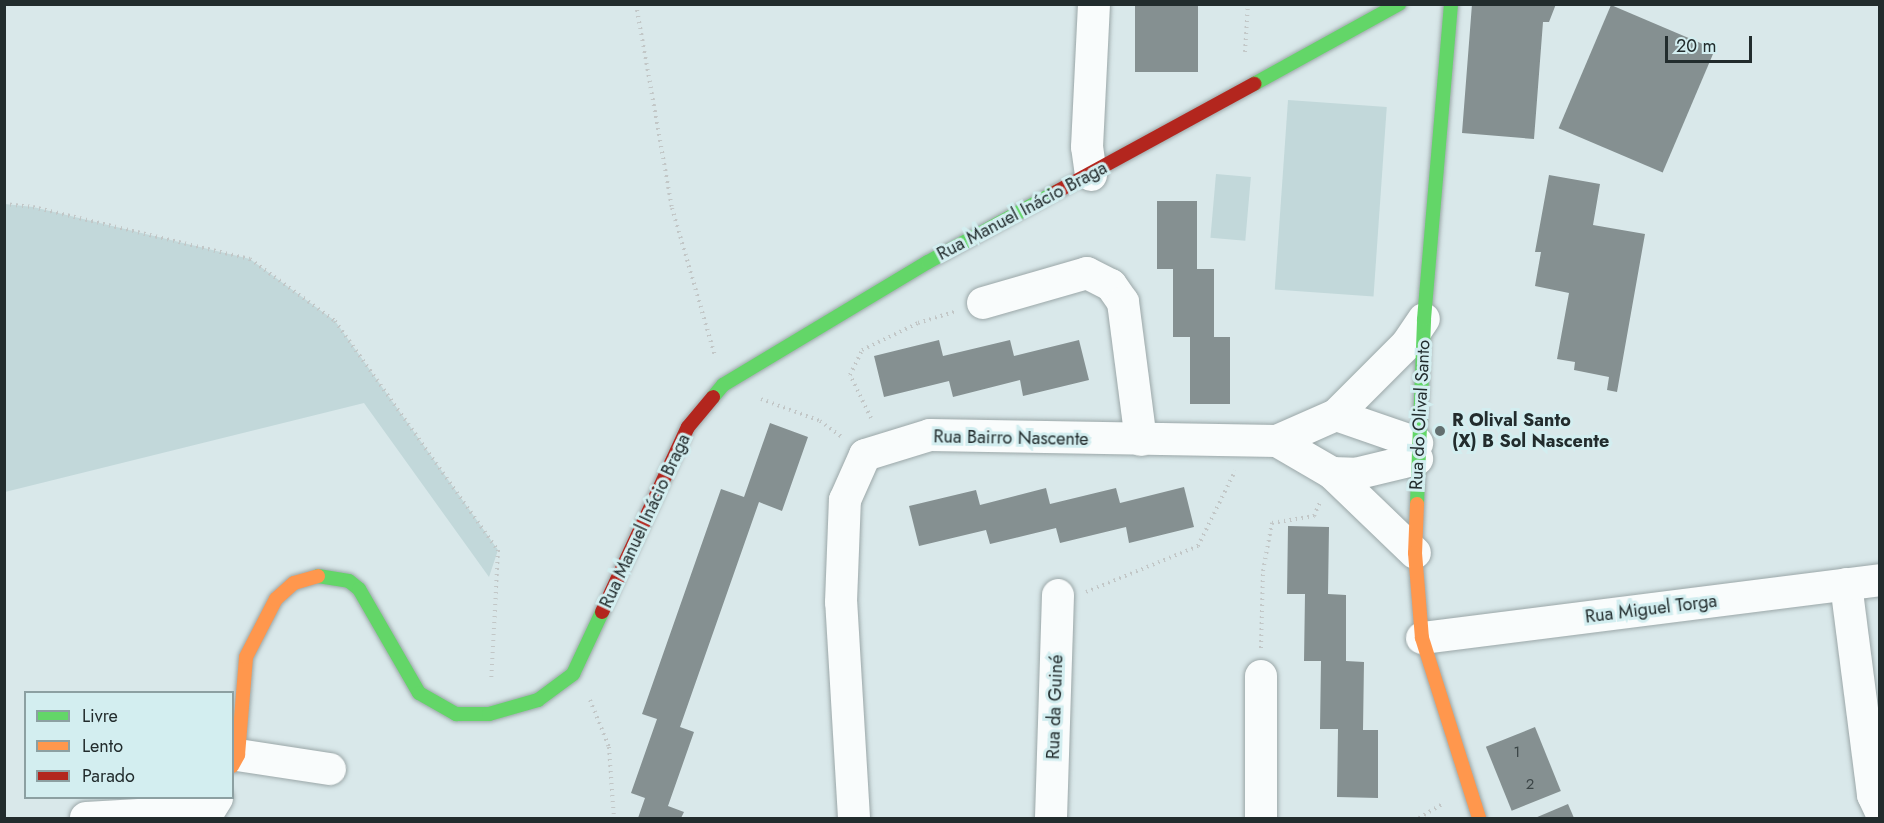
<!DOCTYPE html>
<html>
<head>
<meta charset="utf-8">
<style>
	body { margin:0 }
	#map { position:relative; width:1884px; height:823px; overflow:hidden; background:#d9e8ea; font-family:Jost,sans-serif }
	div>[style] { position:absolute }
	.green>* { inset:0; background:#c2d8da; transform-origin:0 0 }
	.building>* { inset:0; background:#859091; transform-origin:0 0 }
	.path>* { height:4px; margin-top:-2px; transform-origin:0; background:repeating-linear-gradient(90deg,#c2c7c7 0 1.5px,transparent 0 6px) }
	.roads { filter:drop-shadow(0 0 2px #9ba7a8) drop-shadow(0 0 2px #9ba7a8) }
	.street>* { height:32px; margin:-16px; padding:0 16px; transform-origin:16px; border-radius:16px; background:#f9fcfc }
	.fast>* { height:14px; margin:-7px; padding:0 7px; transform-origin:7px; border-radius:7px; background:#63d668 }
	.slow>* { height:14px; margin:-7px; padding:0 7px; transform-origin:7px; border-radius:7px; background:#ff974d }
	.jam>* { height:14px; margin:-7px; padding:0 7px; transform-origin:7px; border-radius:7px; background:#b3261e }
	.dots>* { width:16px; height:16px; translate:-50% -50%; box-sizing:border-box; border:3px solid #d3eef0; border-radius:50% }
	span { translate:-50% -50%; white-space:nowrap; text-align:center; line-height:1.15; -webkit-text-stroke:6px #d3eef0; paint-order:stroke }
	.number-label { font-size:15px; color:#3b4546 }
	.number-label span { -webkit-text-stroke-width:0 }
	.street-label { font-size:18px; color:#222c2d }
	.poi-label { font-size:18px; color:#222c2d; font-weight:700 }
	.left { translate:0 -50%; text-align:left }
	.frame { position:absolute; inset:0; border:6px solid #222c2d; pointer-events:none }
	.legend { position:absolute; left:24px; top:691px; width:210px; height:108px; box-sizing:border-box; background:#d3eef0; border:2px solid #8ca0a2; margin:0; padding:8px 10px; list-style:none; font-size:18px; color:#222c2d }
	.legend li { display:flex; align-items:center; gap:12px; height:30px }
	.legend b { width:30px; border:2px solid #8ca0a2 }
	.scale { position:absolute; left:1665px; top:36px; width:87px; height:27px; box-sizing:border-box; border:3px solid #222c2d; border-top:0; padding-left:8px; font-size:18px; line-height:21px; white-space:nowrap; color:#222c2d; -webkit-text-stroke:4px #d3eef0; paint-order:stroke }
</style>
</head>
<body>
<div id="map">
	<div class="green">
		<div style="left:1288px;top:100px;width:99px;height:190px;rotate:4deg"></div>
		<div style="left:1216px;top:174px;width:35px;height:64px;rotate:5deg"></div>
		<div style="clip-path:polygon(5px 204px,33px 207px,250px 259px,335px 321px,498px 550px,489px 577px,364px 403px,5px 492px)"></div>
	</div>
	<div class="building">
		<div style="left:1135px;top:4px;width:63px;height:68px"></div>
		<div style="clip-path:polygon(1472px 4px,1556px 4px,1549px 22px,1543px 22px,1534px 139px,1462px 133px)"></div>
		<div style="left:1611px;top:5px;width:113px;height:134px;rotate:23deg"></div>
		<div style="clip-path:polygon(1549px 175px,1600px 184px,1593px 225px,1645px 234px,1617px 392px,1607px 390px,1609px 377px,1574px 370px,1575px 362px,1557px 359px,1569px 293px,1535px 286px,1541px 252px,1535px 252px)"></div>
		<div style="clip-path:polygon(1157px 201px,1197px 201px,1197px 269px,1214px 269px,1214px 337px,1230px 337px,1230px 404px,1190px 404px,1190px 337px,1173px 337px,1173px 269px,1157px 269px)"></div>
		<div style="clip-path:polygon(939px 340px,943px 356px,1010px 340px,1014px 356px,1079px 340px,1089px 380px,1023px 396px,1020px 380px,953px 397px,949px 381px,884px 397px,874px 356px)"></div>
		<div style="clip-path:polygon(770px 423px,808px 437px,782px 511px,759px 502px,680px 727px,694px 732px,668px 806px,684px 812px,681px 818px,638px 818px,645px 798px,631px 793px,657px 719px,642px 714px,721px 489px,744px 497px)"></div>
		<div style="clip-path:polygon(1184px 487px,1194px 527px,1129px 543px,1126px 527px,1060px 543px,1056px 528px,990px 544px,986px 530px,919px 546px,909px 506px,976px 490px,980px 505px,1046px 488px,1050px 504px,1116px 488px,1120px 503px)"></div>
		<div style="clip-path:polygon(1288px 526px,1329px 527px,1328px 594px,1346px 595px,1346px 661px,1364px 662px,1363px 730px,1378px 730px,1378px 798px,1337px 797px,1338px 729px,1320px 729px,1321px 661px,1304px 661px,1305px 594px,1287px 594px)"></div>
		<div style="left:1535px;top:727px;width:69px;height:53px;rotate:68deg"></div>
		<div style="clip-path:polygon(1568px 804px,1574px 818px,1535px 818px)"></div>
	</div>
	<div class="path">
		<div style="left:636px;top:4px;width:207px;rotate:80deg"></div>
		<div style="left:672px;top:208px;width:154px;rotate:73.8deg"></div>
		<div style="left:1245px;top:52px;width:48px;rotate:-86.4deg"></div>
		<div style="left:4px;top:204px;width:29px;rotate:6deg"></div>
		<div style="left:33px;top:207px;width:223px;rotate:13.5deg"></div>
		<div style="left:250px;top:259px;width:105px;rotate:36.1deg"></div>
		<div style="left:335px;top:321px;width:281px;rotate:54.6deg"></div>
		<div style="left:498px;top:550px;width:132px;rotate:93deg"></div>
		<div style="left:761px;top:399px;width:63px;rotate:20.4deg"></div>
		<div style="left:820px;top:421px;width:29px;rotate:36deg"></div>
		<div style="left:871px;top:418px;width:48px;rotate:-116deg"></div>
		<div style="left:850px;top:375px;width:28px;rotate:-64deg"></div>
		<div style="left:862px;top:350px;width:62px;rotate:-25.7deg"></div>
		<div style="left:918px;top:323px;width:41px;rotate:-17.1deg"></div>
		<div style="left:1086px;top:592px;width:121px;rotate:-22.3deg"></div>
		<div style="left:1198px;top:546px;width:84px;rotate:-63.7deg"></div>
		<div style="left:1261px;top:648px;width:77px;rotate:-88.5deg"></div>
		<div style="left:1263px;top:571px;width:49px;rotate:-79.4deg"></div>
		<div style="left:1272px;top:523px;width:43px;rotate:-9.5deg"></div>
		<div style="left:1314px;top:516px;width:15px;rotate:-67deg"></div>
		<div style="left:590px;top:700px;width:51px;rotate:68deg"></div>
		<div style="left:609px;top:747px;width:71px;rotate:86deg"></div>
		<div style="left:1419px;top:818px;width:27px;rotate:-31deg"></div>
	</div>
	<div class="roads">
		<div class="street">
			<div style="left:1091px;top:175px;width:28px;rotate:-98deg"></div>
			<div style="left:1087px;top:147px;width:143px;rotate:-87.2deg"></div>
			<div style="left:983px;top:303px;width:108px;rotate:-16.1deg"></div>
			<div style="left:1087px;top:273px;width:27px;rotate:27deg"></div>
			<div style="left:1111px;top:285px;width:21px;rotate:55deg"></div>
			<div style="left:1123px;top:302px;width:139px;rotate:82.6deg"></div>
			<div style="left:1336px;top:415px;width:86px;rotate:19.1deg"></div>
			<div style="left:1277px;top:441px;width:64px;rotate:30.2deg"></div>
			<div style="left:1332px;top:473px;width:23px;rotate:2deg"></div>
			<div style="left:1355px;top:474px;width:64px;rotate:-13.6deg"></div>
			<div style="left:1332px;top:473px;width:115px;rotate:43.9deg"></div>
			<div style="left:1846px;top:584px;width:213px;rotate:82.7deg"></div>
			<div style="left:1873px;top:795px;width:17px;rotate:65deg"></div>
			<div style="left:1422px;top:638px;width:462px;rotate:-7.2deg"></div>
			<div style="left:1261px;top:676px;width:142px;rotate:90deg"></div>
			<div style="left:238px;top:755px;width:93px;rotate:8.7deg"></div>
			<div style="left:86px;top:818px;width:123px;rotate:-3.3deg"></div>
			<div style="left:209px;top:811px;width:15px;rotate:-58deg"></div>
			<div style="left:854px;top:818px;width:216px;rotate:-93.4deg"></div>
			<div style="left:841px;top:602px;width:102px;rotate:-87.8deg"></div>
			<div style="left:845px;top:500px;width:49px;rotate:-66deg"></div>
			<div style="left:865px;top:455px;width:68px;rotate:-17.1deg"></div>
			<div style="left:930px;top:435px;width:347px;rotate:1deg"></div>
			<div style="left:1277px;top:441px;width:64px;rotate:-23.8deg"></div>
			<div style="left:1336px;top:415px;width:100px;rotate:-45deg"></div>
			<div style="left:1407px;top:344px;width:30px;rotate:-56deg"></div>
			<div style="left:1051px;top:818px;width:223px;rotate:-88.2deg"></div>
		</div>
		<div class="fast">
			<div style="left:1254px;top:84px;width:166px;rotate:-28.9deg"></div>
			<div style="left:713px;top:397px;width:16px;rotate:-50deg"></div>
			<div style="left:723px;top:385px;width:239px;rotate:-31deg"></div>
			<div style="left:928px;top:262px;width:146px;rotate:-28.7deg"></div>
			<div style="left:1417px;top:504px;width:185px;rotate:-87.8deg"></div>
			<div style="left:1424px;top:319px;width:316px;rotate:-85.1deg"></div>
			<div style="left:318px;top:576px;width:31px;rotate:9deg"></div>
			<div style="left:349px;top:581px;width:13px;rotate:39deg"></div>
			<div style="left:359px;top:589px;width:120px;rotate:60deg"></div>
			<div style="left:419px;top:693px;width:43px;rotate:29.6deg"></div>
			<div style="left:456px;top:714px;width:33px"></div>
			<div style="left:489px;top:714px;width:51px;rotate:-15.9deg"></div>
			<div style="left:538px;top:700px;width:44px;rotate:-36.6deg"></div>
			<div style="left:573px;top:674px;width:68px;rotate:-64.9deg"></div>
		</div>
		<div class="slow">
			<div style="left:1417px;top:504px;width:49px;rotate:92.3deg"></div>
			<div style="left:1415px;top:553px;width:85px;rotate:85.3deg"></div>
			<div style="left:1422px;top:638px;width:189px;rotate:72.4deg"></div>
			<div style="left:232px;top:766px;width:13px;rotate:-61deg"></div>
			<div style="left:238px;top:755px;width:98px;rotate:-85.3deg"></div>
			<div style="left:246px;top:657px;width:65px;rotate:-62.7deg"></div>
			<div style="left:276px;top:599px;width:24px;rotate:-42deg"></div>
			<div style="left:294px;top:583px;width:25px;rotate:-16deg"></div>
		</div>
		<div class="jam">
			<div style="left:1056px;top:192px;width:226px;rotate:-28.6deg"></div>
			<div style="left:602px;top:612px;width:204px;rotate:-65.1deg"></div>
			<div style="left:688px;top:427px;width:39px;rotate:-50deg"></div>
		</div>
	</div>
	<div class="dots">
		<div style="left:1440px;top:431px;background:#626e6f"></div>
	</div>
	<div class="number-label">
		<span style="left:1517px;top:753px">1</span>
		<span style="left:1530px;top:785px">2</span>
	</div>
	<div class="street-label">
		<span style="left:1022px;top:211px;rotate:-28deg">Rua Manuel Inácio Braga</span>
		<span style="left:1420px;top:415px;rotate:-87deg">Rua do Olival Santo</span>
		<span style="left:1011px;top:438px;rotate:1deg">Rua Bairro Nascente</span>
		<span style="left:645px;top:521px;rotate:-65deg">Rua Manuel Inácio Braga</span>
		<span style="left:1651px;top:609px;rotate:-7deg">Rua Miguel Torga</span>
		<span style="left:1055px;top:707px;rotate:-88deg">Rua da Guiné</span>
	</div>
	<div class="poi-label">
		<span class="left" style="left:1452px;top:431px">R Olival Santo<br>(X) B Sol Nascente</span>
	</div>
	<div class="frame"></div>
	<ul class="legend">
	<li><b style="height:8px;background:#63d668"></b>Livre</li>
	<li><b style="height:8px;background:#ff974d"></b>Lento</li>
	<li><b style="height:8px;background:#b3261e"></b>Parado</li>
	</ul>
	<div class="scale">20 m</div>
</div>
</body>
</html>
